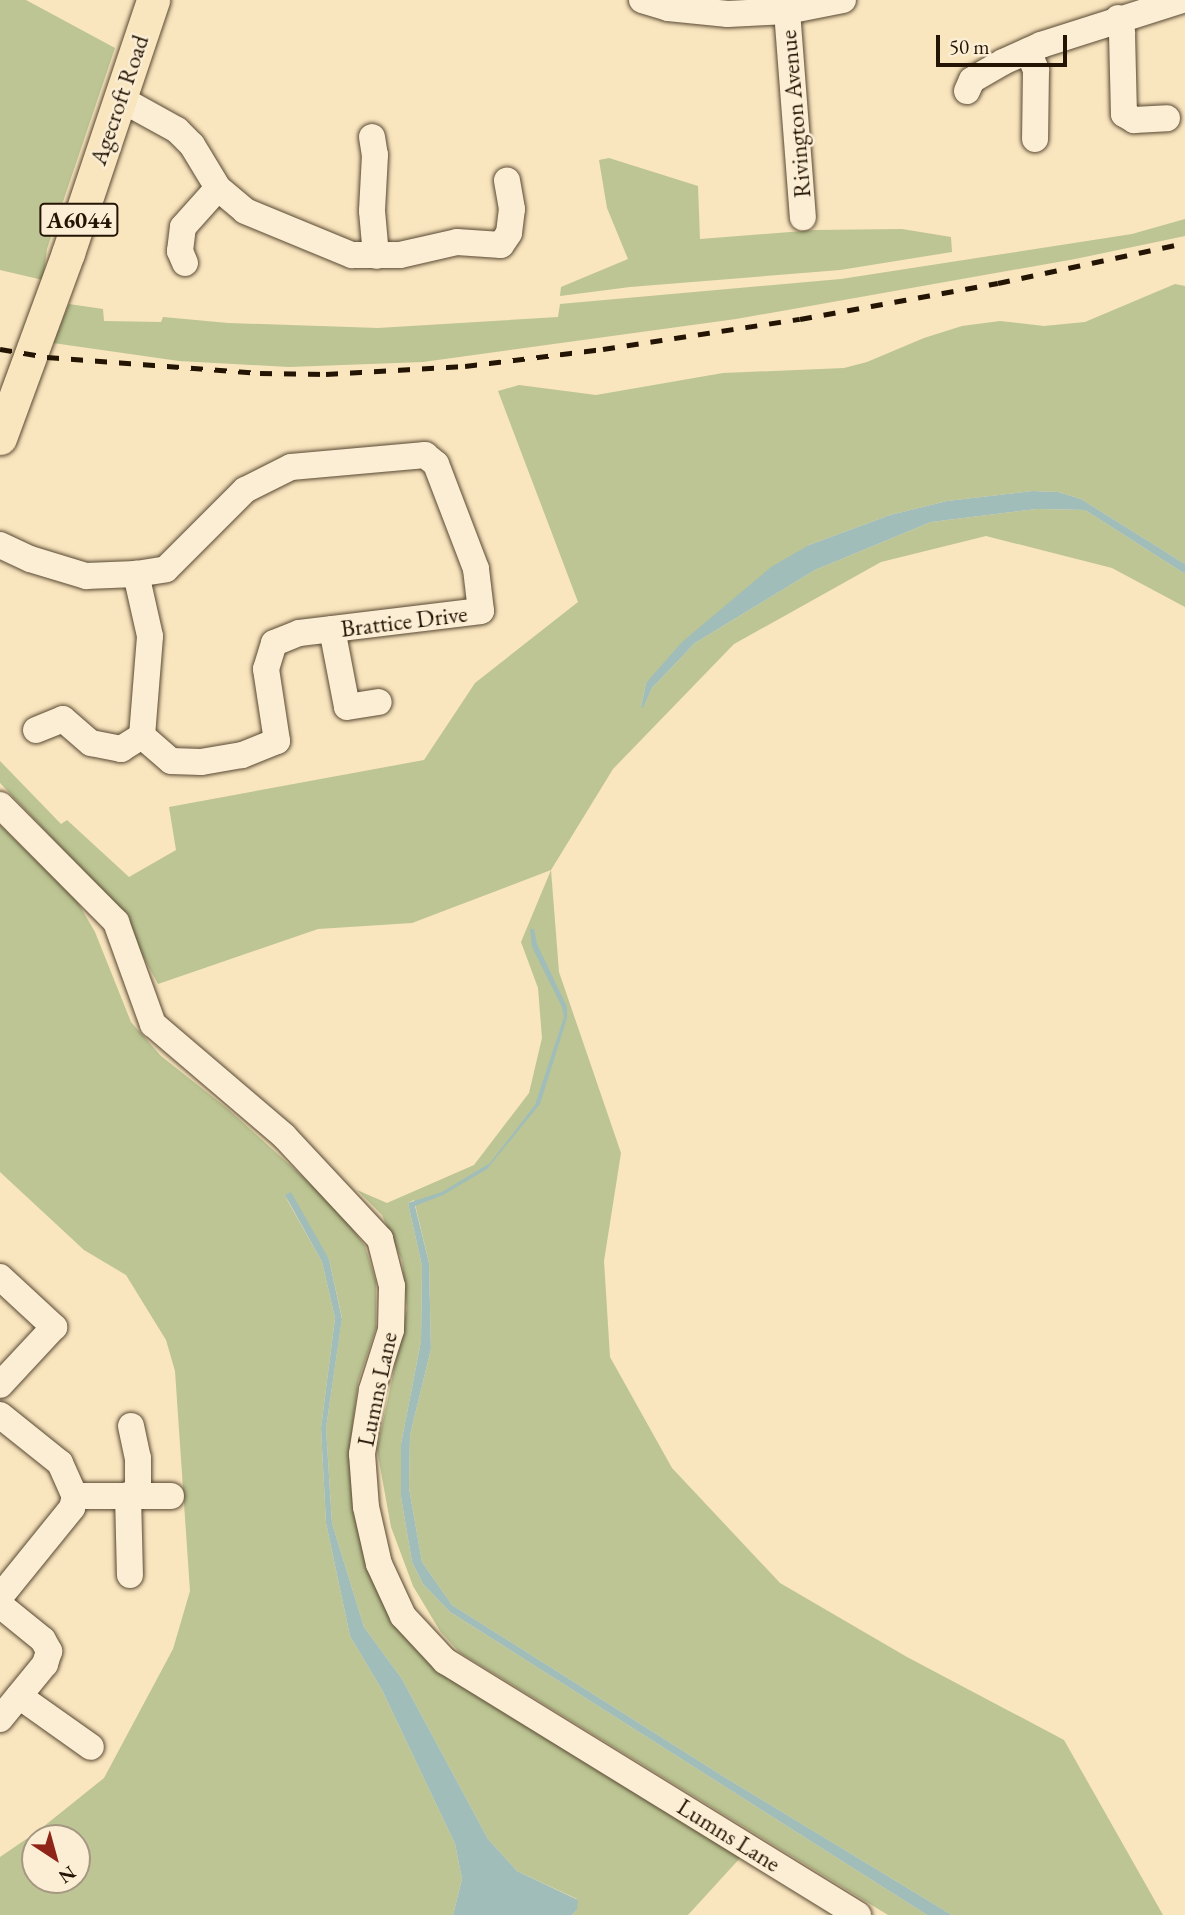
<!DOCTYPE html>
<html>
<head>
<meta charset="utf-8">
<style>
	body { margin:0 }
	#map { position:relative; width:1185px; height:1915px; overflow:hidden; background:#f9e5be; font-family:"EB Garamond",serif }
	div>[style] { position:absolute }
	.green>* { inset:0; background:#bcc593 }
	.water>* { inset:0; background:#a1bdba }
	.roads { filter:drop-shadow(0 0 2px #584832) drop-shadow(0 0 2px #584832) }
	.minor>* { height:26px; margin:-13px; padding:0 13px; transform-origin:13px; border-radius:13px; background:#fbeed5 }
	.major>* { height:33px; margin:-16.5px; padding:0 16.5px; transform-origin:16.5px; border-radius:16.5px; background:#f9e5be }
	.rail>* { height:5px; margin-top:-2.5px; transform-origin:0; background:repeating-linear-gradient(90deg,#231403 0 12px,transparent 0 24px) }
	span { translate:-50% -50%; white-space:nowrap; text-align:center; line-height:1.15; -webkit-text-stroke:5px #fbeed5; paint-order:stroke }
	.shield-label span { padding:2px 5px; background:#fbeed5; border:2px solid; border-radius:5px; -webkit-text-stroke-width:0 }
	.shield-label { font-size:23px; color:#231403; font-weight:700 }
	.street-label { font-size:24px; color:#231403 }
	.north { position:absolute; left:21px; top:1824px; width:70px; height:70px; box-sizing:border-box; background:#fbeed5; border:2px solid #a59781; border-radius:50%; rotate:144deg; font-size:19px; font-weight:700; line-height:28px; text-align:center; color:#231403 }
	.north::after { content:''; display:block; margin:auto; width:24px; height:32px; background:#8f2418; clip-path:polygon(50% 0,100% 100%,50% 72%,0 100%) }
	.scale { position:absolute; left:936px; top:35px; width:131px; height:32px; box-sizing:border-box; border:4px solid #231403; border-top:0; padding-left:9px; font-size:21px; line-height:24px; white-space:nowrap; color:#231403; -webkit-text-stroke:5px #fbeed5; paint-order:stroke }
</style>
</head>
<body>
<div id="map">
	<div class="green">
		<div style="clip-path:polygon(0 0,26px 0,115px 48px,47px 249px,43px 280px,0 270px)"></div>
		<div style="clip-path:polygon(609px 158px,698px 186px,700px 239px,815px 230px,902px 229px,951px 237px,952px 252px,840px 270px,630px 287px,560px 296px,561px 287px,628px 259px,607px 208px,599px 160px)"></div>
		<div style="clip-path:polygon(1185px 219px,1185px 236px,1075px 259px,736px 319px,423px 362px,289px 367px,179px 361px,53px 343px,69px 304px,103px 309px,104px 321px,161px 322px,163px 317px,228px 323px,378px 328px,558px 317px,560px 304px,841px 279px,1132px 234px)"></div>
		<div style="clip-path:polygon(1175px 284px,1185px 286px,1185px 564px,1081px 499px,1058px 492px,1032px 491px,947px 501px,890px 515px,809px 545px,646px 683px,641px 707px,643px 707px,652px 688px,695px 643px,815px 570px,931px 522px,1037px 509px,1085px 510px,1185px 574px,1185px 607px,1112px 568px,986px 536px,881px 562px,734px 644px,613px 769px,551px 870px,559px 972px,621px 1153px,604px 1261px,610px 1357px,672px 1468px,780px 1583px,907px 1657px,1064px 1740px,1163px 1915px,952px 1915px,726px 1778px,452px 1605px,422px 1562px,409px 1488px,410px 1435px,431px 1349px,429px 1263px,414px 1200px,408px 1203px,422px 1266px,421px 1341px,401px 1444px,401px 1497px,412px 1562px,423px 1584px,450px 1612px,927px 1915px,888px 1915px,459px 1652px,440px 1631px,413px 1586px,391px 1527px,377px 1450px,407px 1308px,402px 1260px,382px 1215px,357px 1190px,387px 1203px,474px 1165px,529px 1093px,542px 1038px,538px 988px,521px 942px,551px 870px,412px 923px,318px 929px,158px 984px,114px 903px,0 783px,0 761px,61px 824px,67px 820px,129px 877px,176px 850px,169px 807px,424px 760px,475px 683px,578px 602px,498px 391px,519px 385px,596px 395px,723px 373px,844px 368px,867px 362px,924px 338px,962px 326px,1000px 321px,1044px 326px,1085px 322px)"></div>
		<div style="clip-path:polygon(evenodd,0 825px,77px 901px,95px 932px,131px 1022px,161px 1056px,228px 1109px,337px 1208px,365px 1246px,376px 1282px,376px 1328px,358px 1382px,349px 1454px,397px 1620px,741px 1857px,688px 1915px,572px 1915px,577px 1910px,577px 1899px,517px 1871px,488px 1839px,402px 1679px,364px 1627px,332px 1523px,326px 1428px,342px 1318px,329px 1259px,285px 1196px,322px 1262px,335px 1318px,321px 1428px,326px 1523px,350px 1636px,382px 1690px,455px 1844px,462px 1879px,453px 1915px,0 1915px,0 1857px,38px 1831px,104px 1778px,173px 1649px,190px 1591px,175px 1371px,166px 1340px,126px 1275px,84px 1250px,0 1172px,0 825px,35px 1838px,77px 1838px,77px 1880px,35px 1880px,35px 1838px)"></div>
	</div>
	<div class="water">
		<div style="clip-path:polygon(1032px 491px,1058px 492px,1081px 499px,1185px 564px,1185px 574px,1085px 510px,1037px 509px,931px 522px,815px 570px,695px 643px,652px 688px,643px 708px,641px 707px,646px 683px,682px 642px,771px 567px,809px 545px,890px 515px,947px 501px)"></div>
		<div style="clip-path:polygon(530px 929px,534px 929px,537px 944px,567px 1007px,567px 1018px,540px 1104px,487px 1169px,443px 1195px,415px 1206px,429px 1263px,431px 1349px,410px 1435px,409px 1488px,422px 1562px,452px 1605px,726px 1778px,952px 1915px,927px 1915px,450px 1612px,423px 1584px,412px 1562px,401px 1497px,401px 1444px,421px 1341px,422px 1266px,408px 1203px,442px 1192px,490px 1163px,535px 1105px,564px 1017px,562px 1007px,532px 947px)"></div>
		<div style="clip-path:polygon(291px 1192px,329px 1259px,342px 1319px,326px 1428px,332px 1523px,364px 1627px,402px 1679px,488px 1839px,517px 1871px,578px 1900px,577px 1910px,572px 1915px,453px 1915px,462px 1879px,455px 1844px,382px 1690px,350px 1636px,326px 1523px,321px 1428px,335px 1318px,322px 1262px,285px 1195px)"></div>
	</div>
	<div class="roads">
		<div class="minor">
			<div style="left:642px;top:0;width:27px;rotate:17deg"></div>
			<div style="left:668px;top:8px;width:60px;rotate:5.7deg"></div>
			<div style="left:728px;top:14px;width:59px;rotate:-2.9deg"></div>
			<div style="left:787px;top:11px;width:57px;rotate:-11.1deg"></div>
			<div style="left:787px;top:11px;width:207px;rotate:85.6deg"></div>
			<div style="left:1118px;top:18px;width:16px;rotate:75deg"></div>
			<div style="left:1122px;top:33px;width:81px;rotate:88.6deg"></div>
			<div style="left:1124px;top:114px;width:12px;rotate:31deg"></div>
			<div style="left:1134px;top:120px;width:33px;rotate:-3deg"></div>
			<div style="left:1028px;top:51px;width:21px;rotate:67deg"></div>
			<div style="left:1036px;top:70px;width:69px;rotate:90.8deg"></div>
			<div style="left:967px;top:91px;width:12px;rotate:-66deg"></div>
			<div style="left:972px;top:80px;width:36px;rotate:-30deg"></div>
			<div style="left:1003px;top:62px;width:42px;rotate:-24.1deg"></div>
			<div style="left:1041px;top:45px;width:148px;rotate:-17.7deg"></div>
			<div style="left:119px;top:98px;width:66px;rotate:28.9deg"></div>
			<div style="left:177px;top:130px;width:21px;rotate:45deg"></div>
			<div style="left:192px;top:145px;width:50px;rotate:58.8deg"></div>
			<div style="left:218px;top:188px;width:35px;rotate:40deg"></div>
			<div style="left:245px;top:211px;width:116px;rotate:22.4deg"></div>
			<div style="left:352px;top:255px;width:48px"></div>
			<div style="left:400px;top:255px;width:58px;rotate:-12.8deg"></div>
			<div style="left:457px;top:242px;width:44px;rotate:3.9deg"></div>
			<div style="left:501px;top:245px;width:14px;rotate:-56deg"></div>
			<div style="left:509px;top:233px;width:24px;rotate:-83deg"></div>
			<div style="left:512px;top:209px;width:29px;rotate:-100deg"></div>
			<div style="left:372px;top:137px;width:18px;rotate:81deg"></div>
			<div style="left:375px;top:155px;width:56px;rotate:93.1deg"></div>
			<div style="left:372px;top:211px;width:45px;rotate:84.9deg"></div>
			<div style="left:185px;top:263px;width:13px;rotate:-113deg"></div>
			<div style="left:180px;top:251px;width:24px;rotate:-83deg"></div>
			<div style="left:183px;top:227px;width:52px;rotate:-48.1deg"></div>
			<div style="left:0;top:545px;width:33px;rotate:25deg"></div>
			<div style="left:30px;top:559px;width:59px;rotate:16.9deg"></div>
			<div style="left:86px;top:576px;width:50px;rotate:-2.3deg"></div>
			<div style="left:136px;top:574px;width:30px;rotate:-9deg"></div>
			<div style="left:166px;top:569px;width:112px;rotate:-45deg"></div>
			<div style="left:245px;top:490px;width:51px;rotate:-26.6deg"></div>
			<div style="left:291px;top:467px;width:135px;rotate:-5.1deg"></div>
			<div style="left:425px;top:455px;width:14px;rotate:39deg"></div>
			<div style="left:436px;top:464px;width:112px;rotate:69.1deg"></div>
			<div style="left:476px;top:569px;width:42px;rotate:83.2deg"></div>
			<div style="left:481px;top:611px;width:183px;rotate:173.1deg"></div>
			<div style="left:299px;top:633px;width:27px;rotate:158deg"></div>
			<div style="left:274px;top:643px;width:27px;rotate:107deg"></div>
			<div style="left:266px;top:669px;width:73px;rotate:81.3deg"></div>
			<div style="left:277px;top:741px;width:38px;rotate:158deg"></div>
			<div style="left:242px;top:755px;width:42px;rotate:170.3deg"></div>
			<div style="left:201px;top:762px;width:30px;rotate:-178deg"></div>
			<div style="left:171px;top:761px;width:38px;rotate:-139deg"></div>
			<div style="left:332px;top:629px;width:79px;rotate:79.1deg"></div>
			<div style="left:347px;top:707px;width:32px;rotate:-9deg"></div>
			<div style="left:36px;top:730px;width:29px;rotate:-22deg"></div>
			<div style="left:63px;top:719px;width:37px;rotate:41deg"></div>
			<div style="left:91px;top:743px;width:31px;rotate:11deg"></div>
			<div style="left:121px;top:749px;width:25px;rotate:-32deg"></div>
			<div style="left:142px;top:736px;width:100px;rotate:-85.4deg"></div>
			<div style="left:150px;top:636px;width:64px;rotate:-102.7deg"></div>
			<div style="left:0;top:805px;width:165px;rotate:45.2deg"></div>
			<div style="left:116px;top:922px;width:109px;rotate:70.1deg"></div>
			<div style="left:153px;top:1024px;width:172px;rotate:40.5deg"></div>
			<div style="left:284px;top:1136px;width:141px;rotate:47deg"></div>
			<div style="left:380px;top:1239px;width:49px;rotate:75.7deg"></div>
			<div style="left:392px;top:1286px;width:44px;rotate:91.3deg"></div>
			<div style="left:391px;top:1330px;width:63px;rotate:107.6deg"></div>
			<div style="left:372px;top:1390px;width:65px;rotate:98.9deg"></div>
			<div style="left:362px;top:1454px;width:53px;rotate:85.7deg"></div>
			<div style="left:366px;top:1507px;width:58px;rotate:77.2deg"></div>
			<div style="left:379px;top:1564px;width:57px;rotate:65.2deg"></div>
			<div style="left:403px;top:1616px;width:62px;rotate:47deg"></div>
			<div style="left:445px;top:1661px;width:485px;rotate:31.6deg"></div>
			<div style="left:0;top:1277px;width:74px;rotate:42.8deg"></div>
			<div style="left:54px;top:1327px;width:79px;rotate:133deg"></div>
			<div style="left:0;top:1415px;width:77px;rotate:38.7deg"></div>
			<div style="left:60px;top:1463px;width:36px;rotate:66deg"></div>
			<div style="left:75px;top:1496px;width:12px;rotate:104deg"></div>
			<div style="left:72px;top:1508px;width:114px;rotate:129deg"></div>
			<div style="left:131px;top:1426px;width:33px;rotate:78deg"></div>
			<div style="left:138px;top:1458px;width:37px;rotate:90deg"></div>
			<div style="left:128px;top:1495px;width:80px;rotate:88.6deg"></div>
			<div style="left:75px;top:1496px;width:96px"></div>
			<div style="left:0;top:1605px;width:55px;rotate:39.1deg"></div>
			<div style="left:43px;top:1640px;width:13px;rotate:61deg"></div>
			<div style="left:49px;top:1651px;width:14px;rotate:107deg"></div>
			<div style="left:45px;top:1664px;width:71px;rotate:129.3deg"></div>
			<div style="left:19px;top:1696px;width:88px;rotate:35.3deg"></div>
		</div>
		<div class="major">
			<div style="left:0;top:438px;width:197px;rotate:-69.8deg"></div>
			<div style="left:68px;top:253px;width:267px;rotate:-71.4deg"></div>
		</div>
	</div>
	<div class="rail">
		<div style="left:0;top:349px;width:48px;rotate:9.7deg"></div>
		<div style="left:47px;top:357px;width:214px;rotate:4.3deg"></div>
		<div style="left:260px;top:373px;width:66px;rotate:0.9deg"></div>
		<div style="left:326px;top:374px;width:139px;rotate:-3.3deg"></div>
		<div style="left:465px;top:366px;width:139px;rotate:-7deg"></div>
		<div style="left:603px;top:349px;width:199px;rotate:-8.7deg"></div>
		<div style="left:800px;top:319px;width:201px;rotate:-10.3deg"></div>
		<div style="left:998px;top:283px;width:191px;rotate:-12.1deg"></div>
	</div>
	<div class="shield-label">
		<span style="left:79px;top:220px">A6044</span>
	</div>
	<div class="street-label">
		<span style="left:119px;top:100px;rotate:-71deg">Agecroft Road</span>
		<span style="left:795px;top:114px;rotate:-95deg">Rivington Avenue</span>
		<span style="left:404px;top:621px;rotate:-7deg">Brattice Drive</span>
		<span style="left:377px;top:1389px;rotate:-78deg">Lumns Lane</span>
		<span style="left:729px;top:1835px;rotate:32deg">Lumns Lane</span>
	</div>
	<div class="north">N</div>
	<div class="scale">50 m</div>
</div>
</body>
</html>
